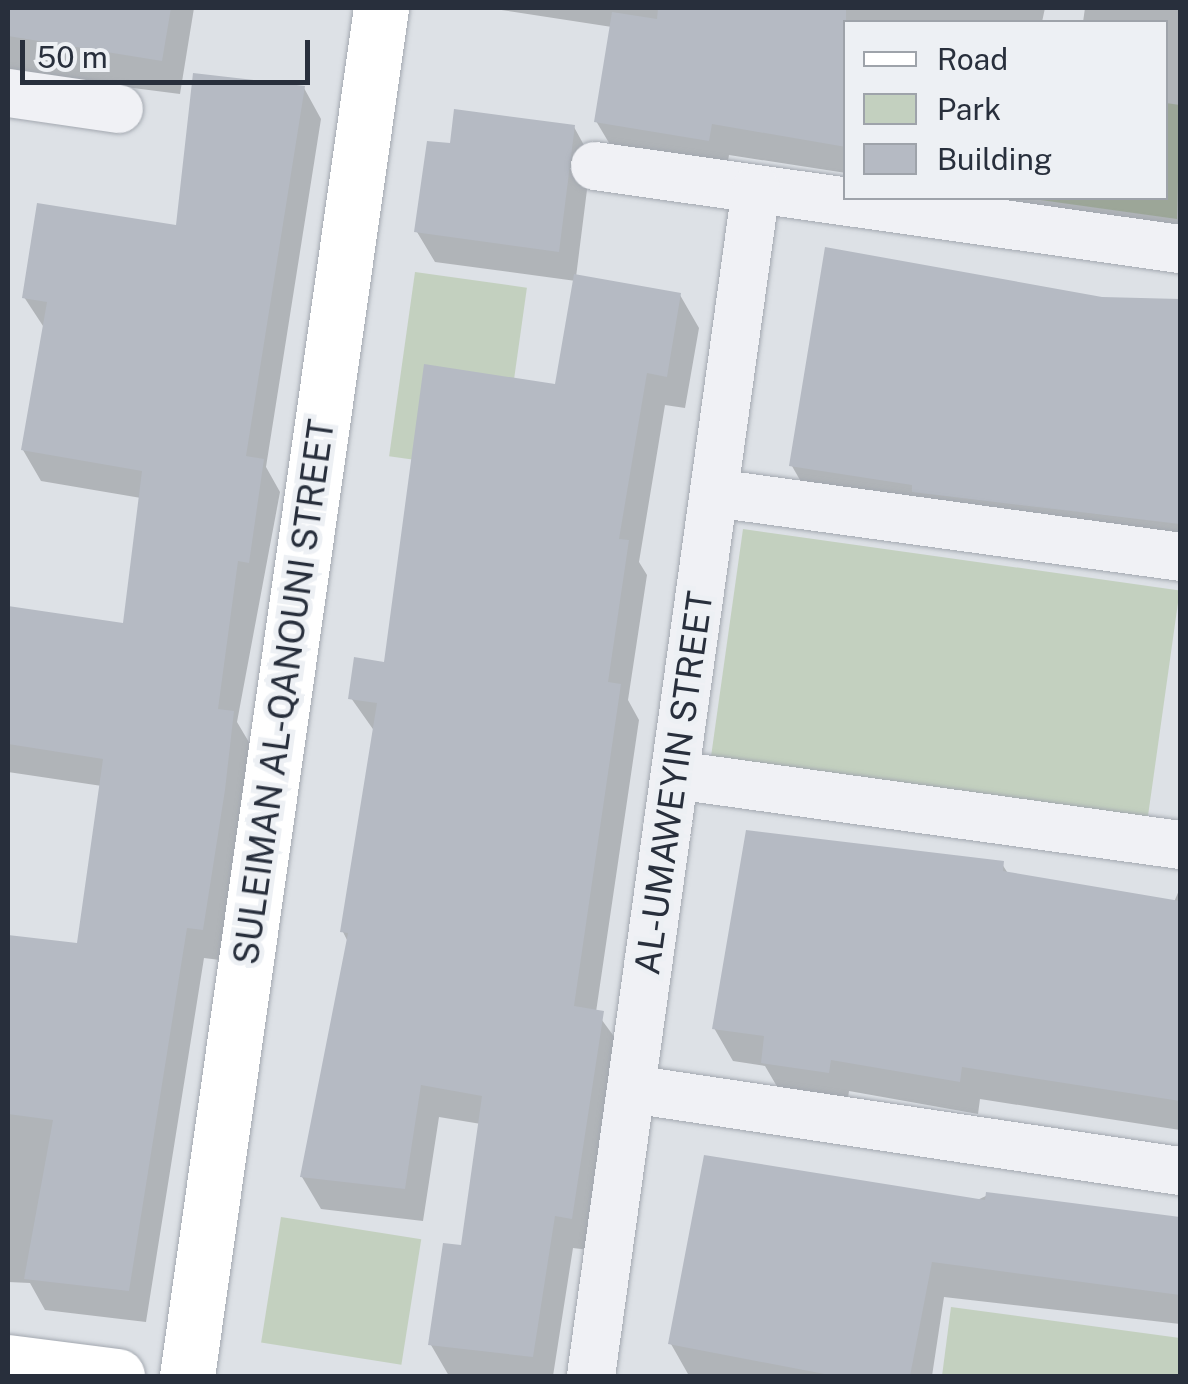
<!DOCTYPE html>
<html>
<head>
<meta charset="utf-8">
<style>
	body { margin:0 }
	#map { position:relative; width:1188px; height:1384px; overflow:hidden; background:#dde1e6; font-family:"Public Sans",sans-serif }
	div>[style] { position:absolute }
	.green>* { inset:0; background:#c3d0bf; transform-origin:0 0 }
	.shadow>* { inset:0; background:#0003 }
	.building>* { inset:0; background:#b5bac3 }
	.roads { filter:drop-shadow(0 0 2px #a3a8b0) drop-shadow(0 0 2px #a3a8b0) }
	.street>* { height:48px; margin:-24px; padding:0 24px; transform-origin:24px; border-radius:24px; background:#f0f1f5 }
	.secondary>* { height:55px; margin:-27.5px; padding:0 27.5px; transform-origin:27.5px; border-radius:27.5px; background:#fff }
	.primary>* { height:55px; margin:-27.5px; padding:0 27.5px; transform-origin:27.5px; border-radius:27.5px; background:#fff }
	span { translate:-50% -50%; white-space:nowrap; text-align:center; line-height:1.15; -webkit-text-stroke:10px #edf0f4; paint-order:stroke }
	.street-label { font-size:35px; color:#282f3c }
	.frame { position:absolute; inset:0; border:10px solid #282f3c; pointer-events:none }
	.legend { position:absolute; left:843px; top:20px; width:325px; height:180px; box-sizing:border-box; background:#edf0f4; border:2px solid #9ea3aa; margin:0; padding:12px 18px; list-style:none; font-size:30px; color:#282f3c }
	.legend li { display:flex; align-items:center; gap:20px; height:50px }
	.legend b { width:50px; border:2px solid #9ea3aa }
	.scale { position:absolute; left:20px; top:40px; width:290px; height:45px; box-sizing:border-box; border:5px solid #282f3c; border-top:0; padding-left:12px; font-size:30px; line-height:35px; white-space:nowrap; color:#282f3c; -webkit-text-stroke:8px #edf0f4; paint-order:stroke }
</style>
</head>
<body>
<div id="map">
	<div class="green">
		<div style="clip-path:polygon(1166px 103px,1180px 105px,1177px 219px,1026px 198px,1166px 198px)"></div>
		<div style="left:415px;top:272px;width:113px;height:186px;rotate:8deg"></div>
		<div style="left:743px;top:529px;width:441px;height:238px;rotate:8deg"></div>
		<div style="left:281px;top:1217px;width:142px;height:127px;rotate:9deg"></div>
		<div style="clip-path:polygon(951px 1307px,1180px 1338px,1180px 1376px,942px 1376px)"></div>
	</div>
	<div class="shadow">
		<div style="clip-path:polygon(8px 8px,194px 8px,180px 94px,8px 72px)"></div>
		<div style="clip-path:polygon(488px 8px,1045px 8px,1042px 22px,846px 22px,846px 173px,729px 155px,726px 172px,615px 153px,596px 121px,612px 27px)"></div>
		<div style="clip-path:polygon(1085px 8px,1180px 8px,1180px 239px,989px 198px,1166px 198px,1166px 22px,1083px 22px)"></div>
		<div style="clip-path:polygon(304px 88px,321px 119px,266px 467px,280px 492px,237px 722px,250px 744px,220px 960px,204px 958px,146px 1322px,45px 1310px,30px 1283px,8px 1282px,8px 938px,79px 946px,102px 786px,8px 772px,8px 615px,125px 626px,141px 498px,41px 481px,23px 450px,45px 329px,24px 297px,178px 227px)"></div>
		<div style="clip-path:polygon(574px 127px,591px 158px,576px 277px,680px 295px,699px 328px,685px 408px,665px 405px,639px 562px,647px 575px,628px 700px,639px 720px,596px 1012px,621px 1046px,590px 1250px,573px 1248px,553px 1376px,449px 1376px,431px 1345px,463px 1248px,481px 1124px,439px 1117px,423px 1221px,321px 1209px,302px 1177px,348px 942px,343px 932px,375px 732px,351px 698px,386px 664px,557px 387px,576px 281px,435px 262px,417px 232px,452px 146px)"></div>
		<div style="clip-path:polygon(1101px 299px,1180px 304px,1180px 551px,809px 496px,792px 466px)"></div>
		<div style="clip-path:polygon(1002px 864px,1009px 875px,1174px 902px,1180px 888px,1180px 1130px,980px 1099px,978px 1114px,849px 1091px,847px 1105px,782px 1095px,765px 1066px,733px 1061px,714px 1028px)"></div>
		<div style="clip-path:polygon(988px 1195px,1180px 1221px,1180px 1324px,944px 1297px,932px 1376px,701px 1376px,688px 1374px,671px 1344px)"></div>
	</div>
	<div class="building">
		<div style="clip-path:polygon(8px 8px,171px 8px,162px 61px,8px 36px)"></div>
		<div style="clip-path:polygon(658px 8px,846px 8px,846px 147px,712px 124px,709px 141px,594px 122px,612px 12px,657px 19px)"></div>
		<div style="clip-path:polygon(193px 73px,305px 86px,246px 456px,264px 459px,249px 563px,238px 561px,218px 709px,234px 711px,225px 790px,203px 930px,187px 928px,129px 1291px,24px 1279px,53px 1120px,8px 1114px,8px 935px,77px 943px,103px 759px,8px 744px,8px 606px,123px 623px,142px 471px,21px 450px,47px 302px,22px 298px,37px 203px,176px 225px)"></div>
		<div style="clip-path:polygon(454px 109px,575px 125px,559px 252px,414px 232px,427px 141px,450px 143px)"></div>
		<div style="clip-path:polygon(825px 247px,1102px 297px,1180px 299px,1180px 524px,912px 492px,912px 485px,789px 466px)"></div>
		<div style="clip-path:polygon(574px 274px,681px 293px,667px 377px,647px 373px,619px 539px,629px 540px,608px 682px,621px 684px,574px 1006px,604px 1011px,572px 1219px,555px 1216px,533px 1357px,428px 1345px,443px 1243px,461px 1245px,482px 1096px,421px 1085px,405px 1189px,300px 1177px,348px 933px,340px 932px,377px 703px,348px 699px,354px 657px,384px 662px,424px 364px,555px 384px)"></div>
		<div style="clip-path:polygon(746px 830px,1004px 861px,1003px 871px,1180px 901px,1180px 1101px,962px 1067px,960px 1082px,831px 1060px,829px 1073px,761px 1063px,764px 1036px,712px 1029px)"></div>
		<div style="clip-path:polygon(704px 1155px,985px 1200px,986px 1192px,1180px 1217px,1180px 1295px,932px 1262px,910px 1376px,835px 1376px,668px 1344px)"></div>
	</div>
	<div class="roads">
		<div class="street">
			<div style="left:8px;top:93px;width:112px;rotate:8.2deg"></div>
			<div style="left:595px;top:166px;width:591px;rotate:8.08deg"></div>
			<div style="left:714px;top:493px;width:470px;rotate:7.8deg"></div>
			<div style="left:675px;top:775px;width:510px;rotate:7.89deg"></div>
			<div style="left:631px;top:1089px;width:555px;rotate:8.5deg"></div>
			<div style="left:591px;top:1376px;width:1198px;rotate:-82.09deg"></div>
		</div>
		<div class="secondary">
			<div style="left:187px;top:1376px;width:1382px;rotate:-81.93deg"></div>
		</div>
		<div class="primary">
			<div style="left:8px;top:1362px;width:110px;rotate:7.3deg"></div>
		</div>
	</div>
	<div class="street-label">
		<span style="left:284px;top:692px;rotate:-82deg">SULEIMAN AL-QANOUNI STREET</span>
		<span style="left:674px;top:783px;rotate:-82deg">AL-UMAWEYIN STREET</span>
	</div>
	<div class="frame"></div>
	<ul class="legend">
	<li><b style="height:12px;background:#fff"></b>Road</li>
	<li><b style="height:28px;background:#c3d0bf"></b>Park</li>
	<li><b style="height:28px;background:#b5bac3"></b>Building</li>
	</ul>
	<div class="scale">50 m</div>
</div>
</body>
</html>
